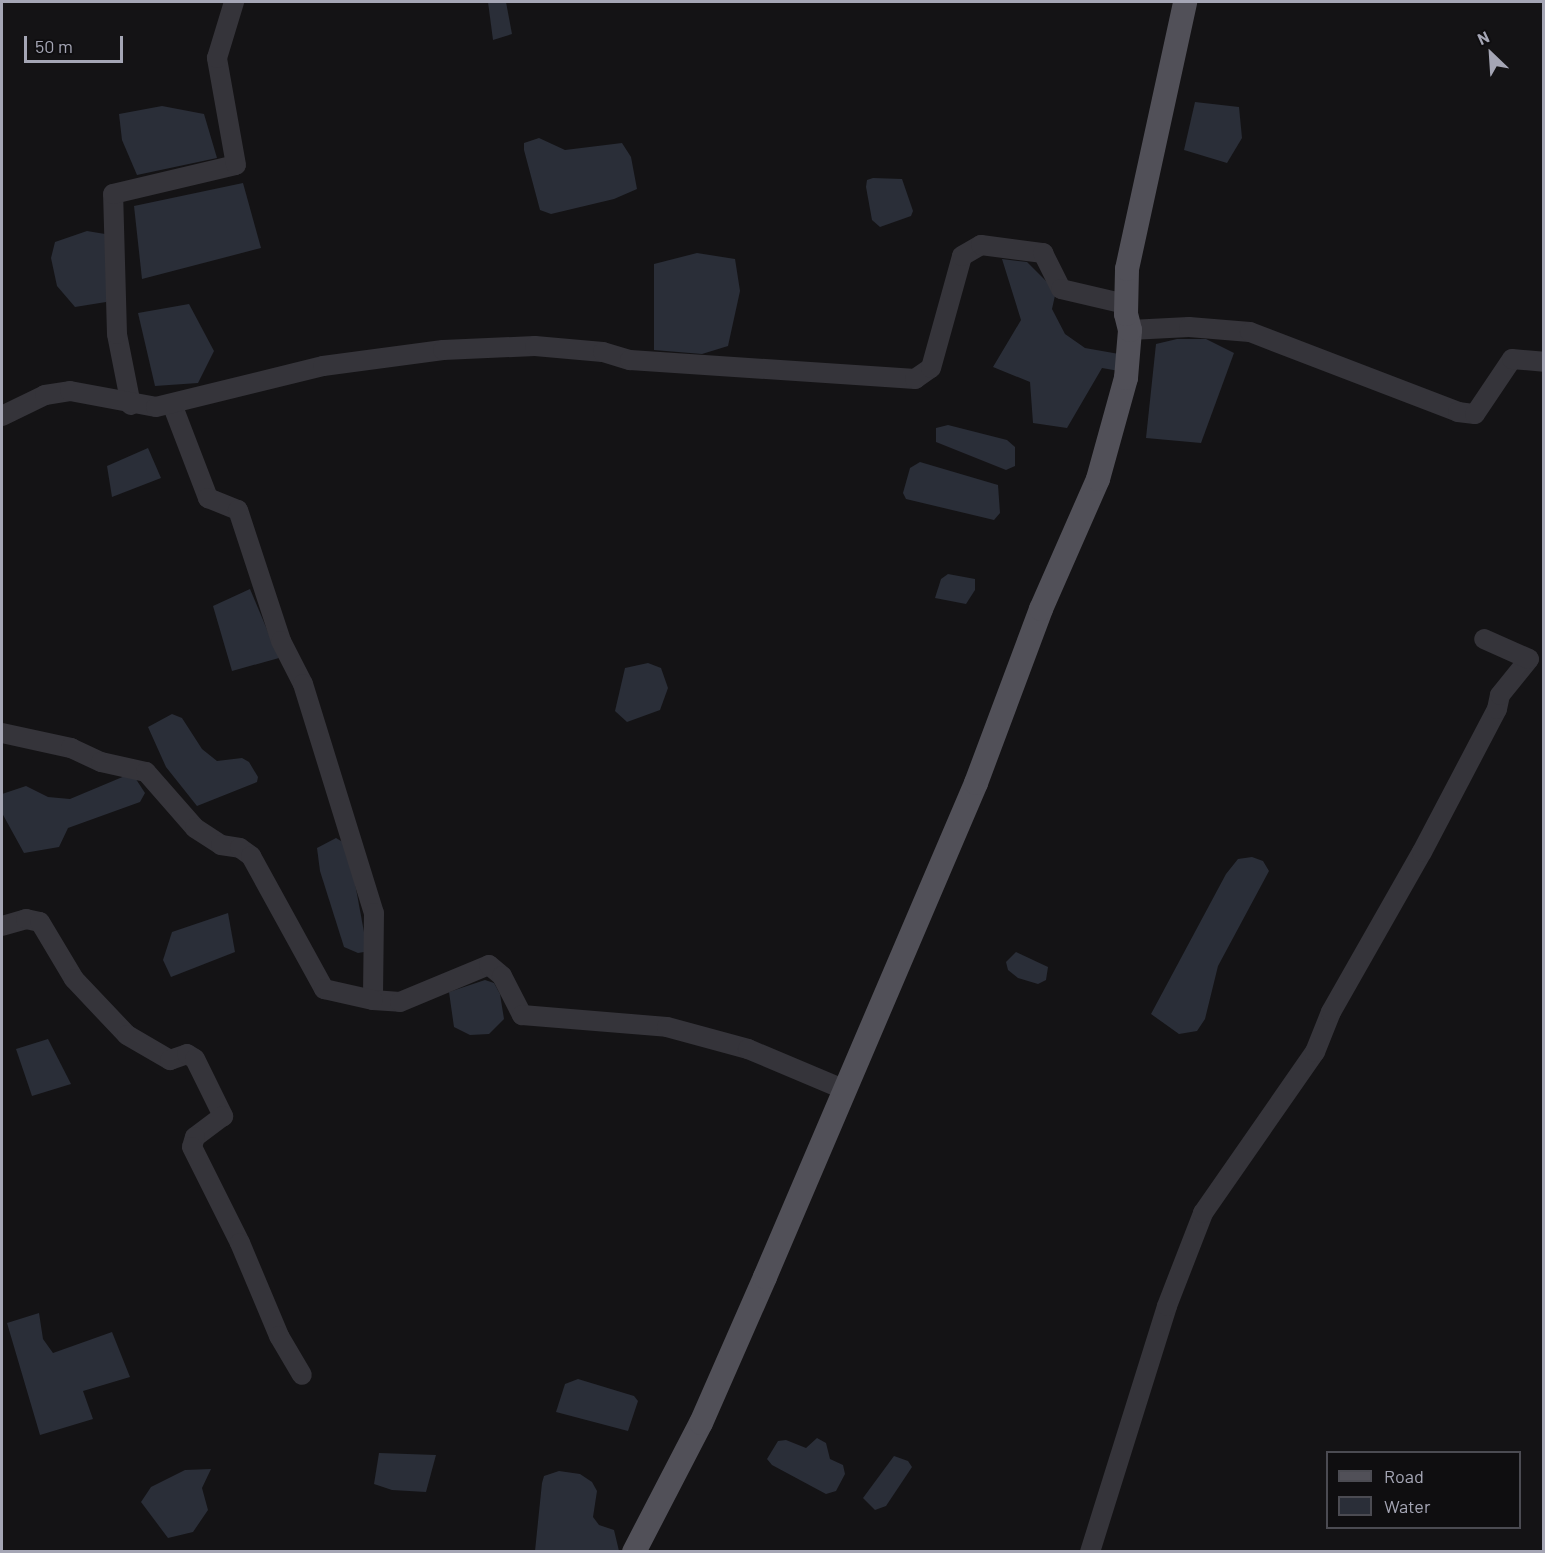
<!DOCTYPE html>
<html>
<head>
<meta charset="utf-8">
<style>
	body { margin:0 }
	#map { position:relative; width:1545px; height:1553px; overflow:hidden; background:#141315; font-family:Barlow,sans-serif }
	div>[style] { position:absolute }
	.water>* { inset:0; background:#2a2e38 }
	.minor>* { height:20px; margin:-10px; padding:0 10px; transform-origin:10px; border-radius:10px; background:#35343a }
	.major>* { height:24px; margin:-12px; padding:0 12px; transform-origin:12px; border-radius:12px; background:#515058 }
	span { translate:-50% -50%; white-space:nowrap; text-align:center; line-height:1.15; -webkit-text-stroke:4.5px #0f0e10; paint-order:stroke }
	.frame { position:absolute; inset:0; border:3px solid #a5a6b5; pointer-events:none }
	.legend { position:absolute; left:1326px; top:1451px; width:195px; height:78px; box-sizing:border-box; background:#0f0e10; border:2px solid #4b4b52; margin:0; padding:8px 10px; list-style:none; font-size:18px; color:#a5a6b5 }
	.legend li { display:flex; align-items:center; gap:12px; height:30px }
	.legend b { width:30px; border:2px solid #4b4b52 }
	.north { position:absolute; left:1461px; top:24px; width:60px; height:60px; -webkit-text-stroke:4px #0f0e10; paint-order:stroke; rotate:335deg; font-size:16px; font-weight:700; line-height:24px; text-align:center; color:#a5a6b5 }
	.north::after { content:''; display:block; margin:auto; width:21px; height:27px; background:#a5a6b5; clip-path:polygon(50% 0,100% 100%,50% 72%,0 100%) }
	.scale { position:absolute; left:24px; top:36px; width:99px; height:27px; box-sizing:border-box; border:3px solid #a5a6b5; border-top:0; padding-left:8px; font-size:18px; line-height:21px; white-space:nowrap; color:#a5a6b5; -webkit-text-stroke:4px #0f0e10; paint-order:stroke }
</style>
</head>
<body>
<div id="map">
	<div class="water">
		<div style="clip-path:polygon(488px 2px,506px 2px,512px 34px,493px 40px)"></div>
		<div style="clip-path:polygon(1195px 102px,1239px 107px,1242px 138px,1227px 163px,1184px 150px)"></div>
		<div style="clip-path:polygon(162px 106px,204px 114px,217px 158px,137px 175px,122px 140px,119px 114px)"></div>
		<div style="clip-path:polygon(539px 138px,565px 150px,622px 143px,631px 157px,637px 189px,614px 199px,551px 214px,540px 210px,524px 150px,524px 143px)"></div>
		<div style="clip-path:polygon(873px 178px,902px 179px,913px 211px,911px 216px,880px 227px,872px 220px,866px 187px,867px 180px)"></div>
		<div style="clip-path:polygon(243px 183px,261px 248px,142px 279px,134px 206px)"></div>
		<div style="clip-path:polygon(87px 231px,105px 234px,115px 294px,106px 302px,75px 307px,57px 286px,51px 258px,55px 242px)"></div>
		<div style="clip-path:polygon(697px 253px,735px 259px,740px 291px,728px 346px,702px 354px,654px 350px,654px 264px)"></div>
		<div style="clip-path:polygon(1002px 259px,1027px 262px,1056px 291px,1052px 309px,1065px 334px,1085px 348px,1119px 354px,1119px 371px,1102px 368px,1067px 428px,1033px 423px,1030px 382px,993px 367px,1021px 320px)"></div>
		<div style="clip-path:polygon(189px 304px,214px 351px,198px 383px,155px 386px,138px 313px)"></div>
		<div style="clip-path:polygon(1177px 339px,1206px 339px,1234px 353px,1201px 443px,1146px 438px,1156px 344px)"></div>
		<div style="clip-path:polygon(948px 425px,1007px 440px,1015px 447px,1015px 466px,1006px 470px,936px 442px,936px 428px)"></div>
		<div style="clip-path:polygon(148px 448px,161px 478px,112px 497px,107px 466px)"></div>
		<div style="clip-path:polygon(920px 462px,998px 485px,1000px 513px,994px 520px,906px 499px,903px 493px,910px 468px)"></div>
		<div style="clip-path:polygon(948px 574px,975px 579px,975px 590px,966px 604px,935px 598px,941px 579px)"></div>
		<div style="clip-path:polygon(250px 589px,279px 658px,232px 671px,213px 606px)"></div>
		<div style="clip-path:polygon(648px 663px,661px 668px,668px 688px,660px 710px,627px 722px,615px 711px,625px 668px)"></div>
		<div style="clip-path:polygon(172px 714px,182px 718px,202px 749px,217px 761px,242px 758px,249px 762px,258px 777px,257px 782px,197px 806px,166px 767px,148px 727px)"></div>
		<div style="clip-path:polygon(132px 773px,145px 793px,140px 802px,68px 828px,59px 847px,24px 853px,2px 813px,2px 794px,26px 786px,48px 797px,70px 799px)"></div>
		<div style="clip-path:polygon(336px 838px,348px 845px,366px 943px,364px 952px,358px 953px,344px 947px,320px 871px,317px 848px)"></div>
		<div style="clip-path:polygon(1252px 857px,1263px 861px,1269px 871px,1218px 966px,1205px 1019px,1197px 1031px,1179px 1034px,1151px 1014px,1226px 874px,1238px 859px)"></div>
		<div style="clip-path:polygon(228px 913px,235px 952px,171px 977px,163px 960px,172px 932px)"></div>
		<div style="clip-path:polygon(1016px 952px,1048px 967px,1046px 980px,1038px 984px,1018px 978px,1008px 970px,1006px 962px)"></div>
		<div style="clip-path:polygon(485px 980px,494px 983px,500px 994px,504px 1019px,489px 1034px,470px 1035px,454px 1027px,449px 992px)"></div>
		<div style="clip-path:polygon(48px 1039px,71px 1084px,32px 1096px,16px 1049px)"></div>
		<div style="clip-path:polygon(39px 1313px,43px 1339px,53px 1353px,112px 1332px,130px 1377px,83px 1391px,93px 1419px,40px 1435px,7px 1323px)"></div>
		<div style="clip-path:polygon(578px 1379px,634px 1396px,638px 1401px,628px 1431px,556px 1412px,565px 1384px)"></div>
		<div style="clip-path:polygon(817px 1438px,826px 1443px,830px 1459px,843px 1465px,845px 1474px,836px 1491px,826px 1494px,772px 1465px,767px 1459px,778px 1441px,786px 1440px,806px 1448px)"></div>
		<div style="clip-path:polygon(379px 1453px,436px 1455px,426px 1492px,392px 1490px,374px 1484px)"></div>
		<div style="clip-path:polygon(894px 1456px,908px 1461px,912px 1467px,886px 1506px,875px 1510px,863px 1498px)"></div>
		<div style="clip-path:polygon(211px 1469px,202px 1488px,208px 1510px,193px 1532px,168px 1538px,141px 1502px,151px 1487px,185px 1470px)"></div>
		<div style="clip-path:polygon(559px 1471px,580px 1474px,592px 1482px,597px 1491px,593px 1517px,599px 1525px,614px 1530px,619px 1551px,535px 1551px,542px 1483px,544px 1476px)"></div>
	</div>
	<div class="minor">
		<div style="left:1130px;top:330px;width:59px;rotate:-2.9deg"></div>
		<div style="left:1189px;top:327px;width:61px;rotate:4.7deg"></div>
		<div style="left:1250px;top:332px;width:223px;rotate:21deg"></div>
		<div style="left:1458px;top:412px;width:17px;rotate:7deg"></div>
		<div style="left:1475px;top:414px;width:66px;rotate:-56.1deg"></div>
		<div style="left:1512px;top:359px;width:32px;rotate:5deg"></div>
		<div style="left:172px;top:404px;width:101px;rotate:69deg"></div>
		<div style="left:208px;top:498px;width:32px;rotate:22deg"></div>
		<div style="left:238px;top:510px;width:138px;rotate:71.8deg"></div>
		<div style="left:281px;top:641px;width:48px;rotate:62.9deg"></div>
		<div style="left:303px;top:684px;width:240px;rotate:72.8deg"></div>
		<div style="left:374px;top:913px;width:87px;rotate:90.7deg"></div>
		<div style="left:373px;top:1000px;width:27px;rotate:4deg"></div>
		<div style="left:400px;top:1002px;width:96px;rotate:-22.6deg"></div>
		<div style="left:489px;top:965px;width:17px;rotate:40deg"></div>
		<div style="left:502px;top:976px;width:44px;rotate:62.9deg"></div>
		<div style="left:522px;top:1015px;width:145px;rotate:4.7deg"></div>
		<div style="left:667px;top:1027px;width:84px;rotate:15.2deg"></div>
		<div style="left:748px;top:1049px;width:103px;rotate:22.8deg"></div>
		<div style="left:131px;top:405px;width:72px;rotate:-101.2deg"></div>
		<div style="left:117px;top:334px;width:140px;rotate:-91.6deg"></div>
		<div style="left:113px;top:194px;width:126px;rotate:-13.3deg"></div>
		<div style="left:236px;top:165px;width:109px;rotate:-100.1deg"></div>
		<div style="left:217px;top:58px;width:59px;rotate:-73.1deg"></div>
		<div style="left:2px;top:416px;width:48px;rotate:-26deg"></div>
		<div style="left:45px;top:395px;width:25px;rotate:-9deg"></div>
		<div style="left:70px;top:391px;width:87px;rotate:10.5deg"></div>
		<div style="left:156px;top:407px;width:172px;rotate:-13.8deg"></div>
		<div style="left:323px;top:366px;width:121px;rotate:-7.6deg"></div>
		<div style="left:443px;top:350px;width:92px;rotate:-2.5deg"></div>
		<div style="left:535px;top:346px;width:68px;rotate:5deg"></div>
		<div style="left:603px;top:352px;width:28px;rotate:17deg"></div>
		<div style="left:630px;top:360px;width:286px;rotate:3.8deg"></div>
		<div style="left:915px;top:379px;width:19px;rotate:-35deg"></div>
		<div style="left:931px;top:368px;width:116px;rotate:-74.5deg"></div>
		<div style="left:962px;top:256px;width:22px;rotate:-30deg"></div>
		<div style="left:981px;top:245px;width:63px;rotate:7.4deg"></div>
		<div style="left:1043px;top:253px;width:40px;rotate:63.4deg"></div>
		<div style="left:1061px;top:289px;width:66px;rotate:13.2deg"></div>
		<div style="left:2px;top:733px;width:71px;rotate:12.3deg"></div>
		<div style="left:71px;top:748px;width:33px;rotate:25deg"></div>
		<div style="left:101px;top:762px;width:46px;rotate:12.5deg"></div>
		<div style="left:146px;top:772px;width:74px;rotate:48.8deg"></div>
		<div style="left:195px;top:828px;width:31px;rotate:33deg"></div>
		<div style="left:221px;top:845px;width:19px;rotate:9deg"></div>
		<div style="left:240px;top:848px;width:14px;rotate:36deg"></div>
		<div style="left:251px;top:856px;width:152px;rotate:61.2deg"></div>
		<div style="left:324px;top:989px;width:50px;rotate:12.7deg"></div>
		<div style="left:2px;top:926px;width:25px;rotate:-16deg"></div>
		<div style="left:26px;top:919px;width:14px;rotate:12deg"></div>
		<div style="left:40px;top:922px;width:66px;rotate:59.2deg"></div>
		<div style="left:74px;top:979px;width:77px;rotate:46.6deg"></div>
		<div style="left:127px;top:1035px;width:50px;rotate:30.2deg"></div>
		<div style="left:170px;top:1060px;width:18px;rotate:-19deg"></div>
		<div style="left:187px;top:1054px;width:9px;rotate:32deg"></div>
		<div style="left:195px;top:1059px;width:64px;rotate:63.8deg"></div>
		<div style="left:223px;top:1116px;width:35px;rotate:143deg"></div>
		<div style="left:195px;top:1137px;width:10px;rotate:107deg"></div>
		<div style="left:192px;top:1147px;width:107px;rotate:63.4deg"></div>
		<div style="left:240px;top:1243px;width:101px;rotate:67.2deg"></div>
		<div style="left:279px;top:1336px;width:45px;rotate:59.5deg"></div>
		<div style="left:1090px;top:1552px;width:258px;rotate:-72.6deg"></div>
		<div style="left:1167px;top:1306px;width:100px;rotate:-68.8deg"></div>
		<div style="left:1203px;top:1213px;width:196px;rotate:-55.2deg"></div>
		<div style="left:1315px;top:1052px;width:43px;rotate:-68.2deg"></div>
		<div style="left:1331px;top:1012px;width:184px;rotate:-60.4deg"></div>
		<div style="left:1422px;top:852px;width:161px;rotate:-62.3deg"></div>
		<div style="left:1497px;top:709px;width:14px;rotate:-78deg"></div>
		<div style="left:1500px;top:695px;width:46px;rotate:-51.1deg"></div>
		<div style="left:1529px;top:659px;width:49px;rotate:-156deg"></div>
	</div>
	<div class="major">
		<div style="left:634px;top:1552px;width:145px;rotate:-62.6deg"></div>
		<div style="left:701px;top:1423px;width:159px;rotate:-66.3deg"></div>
		<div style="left:765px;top:1277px;width:537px;rotate:-66.87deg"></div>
		<div style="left:976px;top:783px;width:186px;rotate:-69.5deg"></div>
		<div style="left:1041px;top:609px;width:142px;rotate:-66.3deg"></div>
		<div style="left:1098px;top:479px;width:105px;rotate:-74.5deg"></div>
		<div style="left:1126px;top:378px;width:48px;rotate:-85.2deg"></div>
		<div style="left:1130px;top:330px;width:16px;rotate:-104deg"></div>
		<div style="left:1126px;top:314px;width:45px;rotate:-88.7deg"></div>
		<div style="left:1127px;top:269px;width:273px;rotate:-77.7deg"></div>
	</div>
	<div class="frame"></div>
	<ul class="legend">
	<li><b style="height:8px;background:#515058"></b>Road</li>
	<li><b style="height:16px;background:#2a2e38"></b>Water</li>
	</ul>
	<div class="north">N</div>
	<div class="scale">50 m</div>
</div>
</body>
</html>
